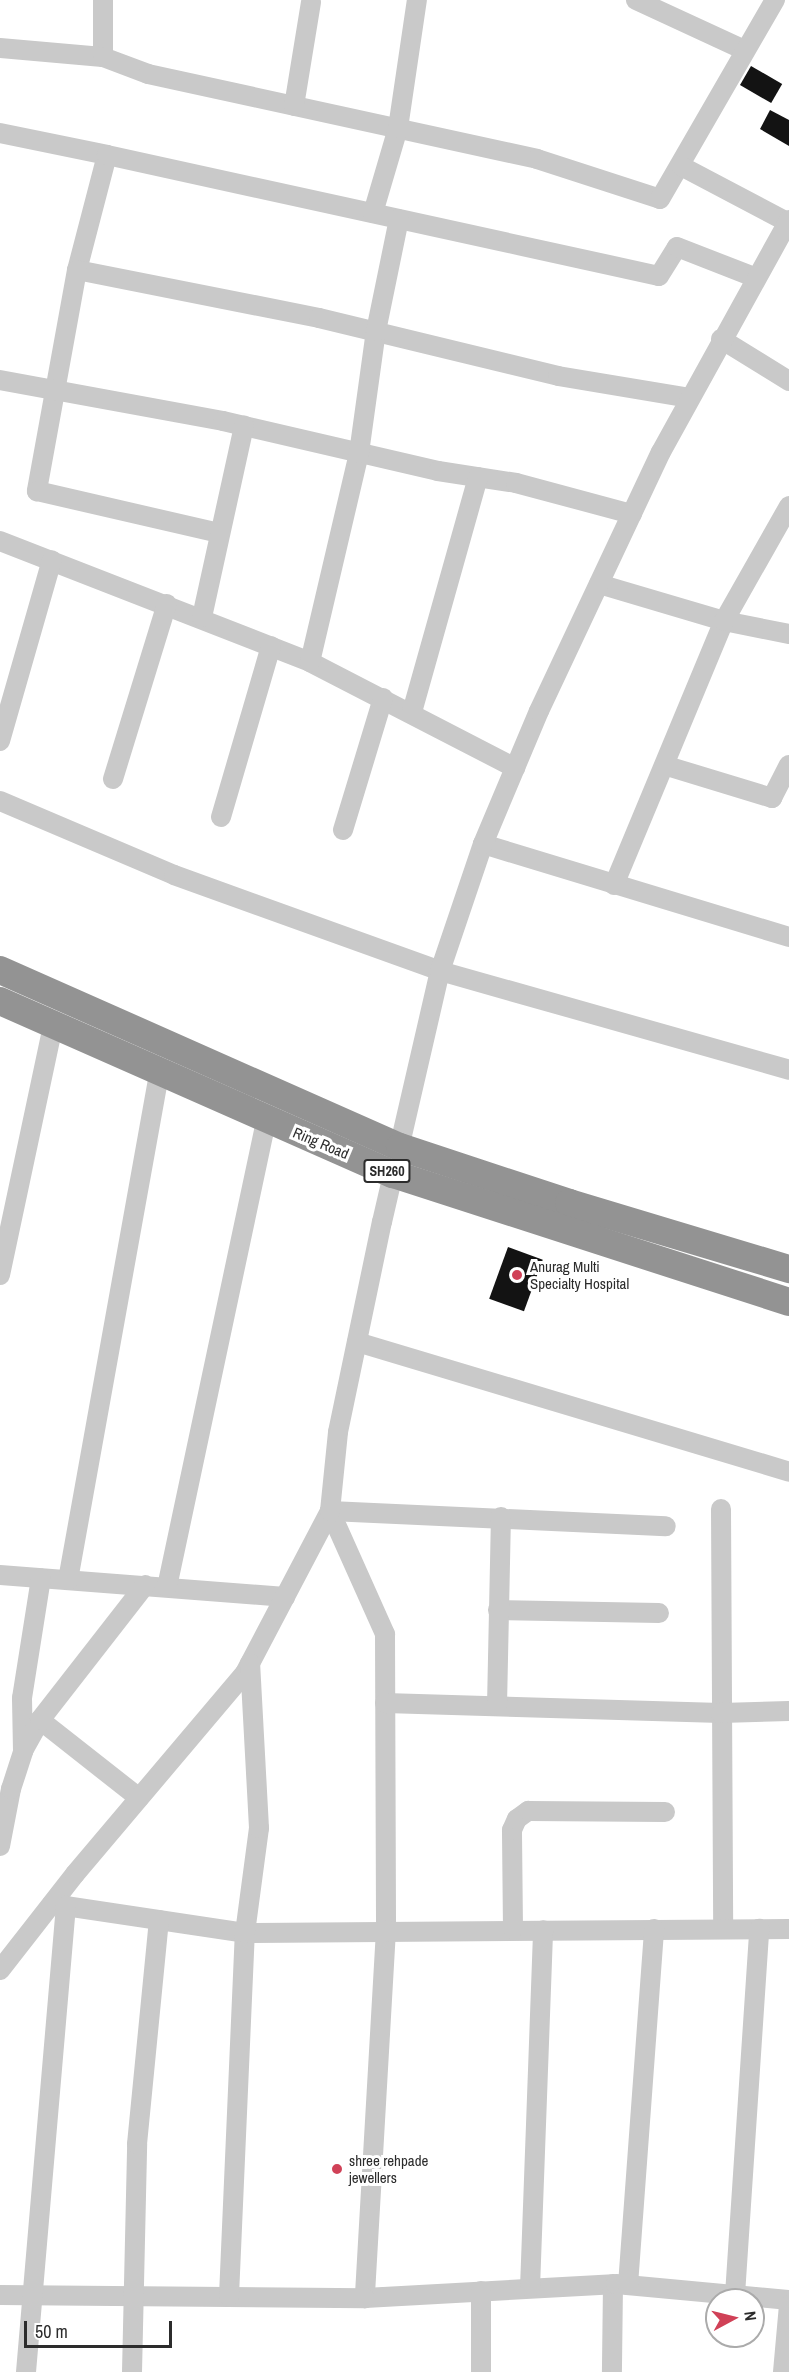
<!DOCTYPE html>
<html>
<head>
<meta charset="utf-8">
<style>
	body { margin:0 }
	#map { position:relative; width:789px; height:2372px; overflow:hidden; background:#fff; font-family:"Archivo Narrow",sans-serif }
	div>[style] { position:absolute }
	.building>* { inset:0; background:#131313; transform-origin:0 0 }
	.minor>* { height:20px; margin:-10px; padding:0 10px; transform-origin:10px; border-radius:10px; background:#c9c9c9 }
	.highway>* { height:28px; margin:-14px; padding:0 14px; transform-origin:14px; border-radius:14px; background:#939393 }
	.dots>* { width:16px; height:16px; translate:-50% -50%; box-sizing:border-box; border:3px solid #fff; border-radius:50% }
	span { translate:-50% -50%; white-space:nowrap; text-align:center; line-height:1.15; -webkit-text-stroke:6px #fff; paint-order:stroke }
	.shield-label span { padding:2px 4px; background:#fff; border:2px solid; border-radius:4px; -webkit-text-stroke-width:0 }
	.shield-label { font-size:14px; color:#2c2c2c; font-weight:700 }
	.street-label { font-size:15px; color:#2c2c2c }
	.poi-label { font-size:15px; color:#2c2c2c }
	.left { translate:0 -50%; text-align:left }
	.north { position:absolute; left:705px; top:2288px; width:60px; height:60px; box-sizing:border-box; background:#fff; border:2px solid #ababab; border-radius:50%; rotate:83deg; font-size:16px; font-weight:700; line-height:24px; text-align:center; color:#2c2c2c }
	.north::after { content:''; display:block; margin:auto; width:21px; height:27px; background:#d04157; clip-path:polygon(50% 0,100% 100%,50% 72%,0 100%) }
	.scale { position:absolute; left:24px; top:2321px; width:148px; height:27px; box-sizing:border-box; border:3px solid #2c2c2c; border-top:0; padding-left:8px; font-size:18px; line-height:21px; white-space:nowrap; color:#2c2c2c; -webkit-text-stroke:4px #fff; paint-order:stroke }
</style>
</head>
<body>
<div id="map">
	<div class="building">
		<div style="left:751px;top:66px;width:36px;height:22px;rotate:30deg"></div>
		<div style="clip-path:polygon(770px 110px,789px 120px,789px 146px,760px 129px)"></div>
		<div style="left:508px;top:1247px;width:37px;height:55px;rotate:20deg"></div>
	</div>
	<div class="minor">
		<div style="left:103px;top:0;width:57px;rotate:90deg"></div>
		<div style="left:636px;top:0;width:119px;rotate:24.8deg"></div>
		<div style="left:0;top:48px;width:103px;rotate:5deg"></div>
		<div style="left:103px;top:57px;width:48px;rotate:20.7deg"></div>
		<div style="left:148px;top:74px;width:398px;rotate:12.3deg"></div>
		<div style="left:537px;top:159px;width:129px;rotate:18deg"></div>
		<div style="left:660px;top:199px;width:230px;rotate:-60deg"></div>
		<div style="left:294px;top:106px;width:105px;rotate:-80.7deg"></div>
		<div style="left:0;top:133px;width:109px;rotate:11.6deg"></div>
		<div style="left:107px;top:155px;width:119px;rotate:104.6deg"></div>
		<div style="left:77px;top:270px;width:247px;rotate:11.2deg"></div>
		<div style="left:319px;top:318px;width:246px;rotate:13.6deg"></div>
		<div style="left:558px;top:376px;width:133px;rotate:9.5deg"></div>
		<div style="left:107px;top:155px;width:565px;rotate:12.36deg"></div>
		<div style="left:659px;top:276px;width:34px;rotate:-58deg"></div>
		<div style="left:677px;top:247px;width:83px;rotate:21.3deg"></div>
		<div style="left:681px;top:166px;width:120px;rotate:27.8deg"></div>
		<div style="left:373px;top:213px;width:89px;rotate:-73.6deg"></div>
		<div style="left:398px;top:128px;width:129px;rotate:-81.6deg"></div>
		<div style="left:77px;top:270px;width:225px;rotate:100.3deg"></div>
		<div style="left:37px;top:491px;width:187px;rotate:13deg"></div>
		<div style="left:721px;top:339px;width:80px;rotate:31.7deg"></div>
		<div style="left:0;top:380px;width:227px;rotate:10.4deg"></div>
		<div style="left:223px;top:421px;width:221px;rotate:13.1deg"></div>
		<div style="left:438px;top:471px;width:79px;rotate:8.7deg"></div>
		<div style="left:516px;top:483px;width:120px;rotate:15deg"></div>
		<div style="left:0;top:541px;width:333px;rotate:21.3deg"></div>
		<div style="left:310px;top:662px;width:231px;rotate:27.3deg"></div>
		<div style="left:599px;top:584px;width:130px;rotate:16.5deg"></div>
		<div style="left:724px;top:621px;width:66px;rotate:11.3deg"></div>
		<div style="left:202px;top:617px;width:196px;rotate:-77.6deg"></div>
		<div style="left:310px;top:662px;width:215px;rotate:-76.8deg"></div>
		<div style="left:359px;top:453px;width:123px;rotate:-82.1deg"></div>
		<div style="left:376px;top:331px;width:114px;rotate:-78.4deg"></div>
		<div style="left:412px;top:712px;width:244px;rotate:-74.3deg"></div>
		<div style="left:0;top:741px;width:188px;rotate:-74deg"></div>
		<div style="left:667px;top:766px;width:110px;rotate:16.9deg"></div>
		<div style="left:772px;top:798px;width:37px;rotate:-63deg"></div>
		<div style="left:113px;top:779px;width:183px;rotate:-72.9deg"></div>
		<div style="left:0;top:801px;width:189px;rotate:23deg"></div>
		<div style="left:174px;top:875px;width:283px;rotate:19.8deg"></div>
		<div style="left:440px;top:971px;width:363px;rotate:15.8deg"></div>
		<div style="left:221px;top:817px;width:178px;rotate:-73.7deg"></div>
		<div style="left:343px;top:830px;width:138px;rotate:-73.1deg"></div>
		<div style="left:483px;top:844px;width:320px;rotate:16.9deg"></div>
		<div style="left:614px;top:885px;width:286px;rotate:-67.4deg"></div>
		<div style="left:724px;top:621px;width:132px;rotate:-60.5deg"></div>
		<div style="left:0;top:1275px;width:256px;rotate:-78deg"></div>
		<div style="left:357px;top:1342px;width:451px;rotate:16.7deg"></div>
		<div style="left:721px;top:1509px;width:420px;rotate:89.7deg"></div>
		<div style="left:330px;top:1511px;width:135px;rotate:65.9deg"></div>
		<div style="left:385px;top:1634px;width:296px;rotate:89.8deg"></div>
		<div style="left:386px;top:1930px;width:369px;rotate:93.3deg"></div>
		<div style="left:365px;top:2298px;width:248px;rotate:-3.2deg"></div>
		<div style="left:613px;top:2284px;width:88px;rotate:90.7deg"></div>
		<div style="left:330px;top:1511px;width:336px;rotate:2.6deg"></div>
		<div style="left:0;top:1575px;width:286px;rotate:4.4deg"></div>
		<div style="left:68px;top:1580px;width:514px;rotate:-79.8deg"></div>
		<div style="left:167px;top:1587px;width:477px;rotate:-78deg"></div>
		<div style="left:498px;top:1610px;width:161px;rotate:1.1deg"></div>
		<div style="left:385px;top:1703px;width:336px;rotate:1.7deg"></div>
		<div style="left:721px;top:1713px;width:68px;rotate:-1.7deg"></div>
		<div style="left:497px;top:1706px;width:189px;rotate:-88.8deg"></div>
		<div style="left:40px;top:1720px;width:126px;rotate:38.2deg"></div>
		<div style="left:23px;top:1751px;width:53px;rotate:-91.1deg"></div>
		<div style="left:22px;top:1698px;width:121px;rotate:-81deg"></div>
		<div style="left:0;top:1846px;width:58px;rotate:-79.1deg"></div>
		<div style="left:11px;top:1789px;width:40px;rotate:-72deg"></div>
		<div style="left:23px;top:1751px;width:35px;rotate:-61deg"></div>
		<div style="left:40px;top:1720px;width:171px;rotate:-52.1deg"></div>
		<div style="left:52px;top:1904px;width:195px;rotate:8.5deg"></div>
		<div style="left:245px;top:1933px;width:544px;rotate:-0.42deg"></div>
		<div style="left:513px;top:1929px;width:99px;rotate:-90.6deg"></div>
		<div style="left:512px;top:1830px;width:12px;rotate:-66deg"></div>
		<div style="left:517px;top:1819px;width:14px;rotate:-36deg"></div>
		<div style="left:528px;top:1811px;width:137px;rotate:0.4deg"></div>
		<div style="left:0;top:1970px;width:122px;rotate:-52deg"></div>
		<div style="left:75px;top:1874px;width:263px;rotate:-49.8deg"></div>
		<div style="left:245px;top:1673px;width:183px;rotate:-62.3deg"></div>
		<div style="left:330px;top:1511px;width:79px;rotate:-84.2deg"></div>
		<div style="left:338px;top:1432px;width:215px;rotate:-78.2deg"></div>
		<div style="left:382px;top:1222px;width:258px;rotate:-77deg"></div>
		<div style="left:440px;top:971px;width:134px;rotate:-71.3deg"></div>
		<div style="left:483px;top:844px;width:144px;rotate:-67.2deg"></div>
		<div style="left:539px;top:711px;width:286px;rotate:-64.8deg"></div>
		<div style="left:661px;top:452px;width:265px;rotate:-61.1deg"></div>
		<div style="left:616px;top:2284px;width:174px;rotate:5.3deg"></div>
		<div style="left:628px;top:2285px;width:357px;rotate:-85.8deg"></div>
		<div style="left:530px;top:2288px;width:358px;rotate:-87.9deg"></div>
		<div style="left:0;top:2295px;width:365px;rotate:0.5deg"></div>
		<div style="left:735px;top:2295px;width:367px;rotate:-86.2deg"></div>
		<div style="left:229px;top:2296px;width:363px;rotate:-87.5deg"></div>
		<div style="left:245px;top:1933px;width:106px;rotate:-82.4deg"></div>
		<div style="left:259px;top:1828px;width:165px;rotate:-93.1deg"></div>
		<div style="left:26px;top:2372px;width:468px;rotate:-85.1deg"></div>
		<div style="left:132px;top:2372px;width:228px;rotate:-88.7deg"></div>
		<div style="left:137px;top:2144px;width:225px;rotate:-84.4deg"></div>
		<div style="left:481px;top:2372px;width:81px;rotate:-90deg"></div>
		<div style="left:783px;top:2372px;width:67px;rotate:-84.9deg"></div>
	</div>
	<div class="highway">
		<div style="left:0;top:970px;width:437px;rotate:23.9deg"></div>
		<div style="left:400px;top:1147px;width:178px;rotate:18.3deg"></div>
		<div style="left:569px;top:1203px;width:230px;rotate:16.7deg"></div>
		<div style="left:0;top:1001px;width:429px;rotate:23.8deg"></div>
		<div style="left:393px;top:1174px;width:416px;rotate:17.9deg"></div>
	</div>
	<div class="dots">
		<div style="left:517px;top:1275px;background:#d04157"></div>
		<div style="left:337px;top:2169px;background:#d04157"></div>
	</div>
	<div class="shield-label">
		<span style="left:387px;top:1171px">SH260</span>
	</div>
	<div class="street-label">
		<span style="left:321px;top:1143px;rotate:23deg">Ring Road</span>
	</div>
	<div class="poi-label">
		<span class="left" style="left:530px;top:1275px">Anurag Multi<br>Specialty Hospital</span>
		<span class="left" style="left:349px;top:2169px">shree rehpade<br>jewellers</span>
	</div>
	<div class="north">N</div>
	<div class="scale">50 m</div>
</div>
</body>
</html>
